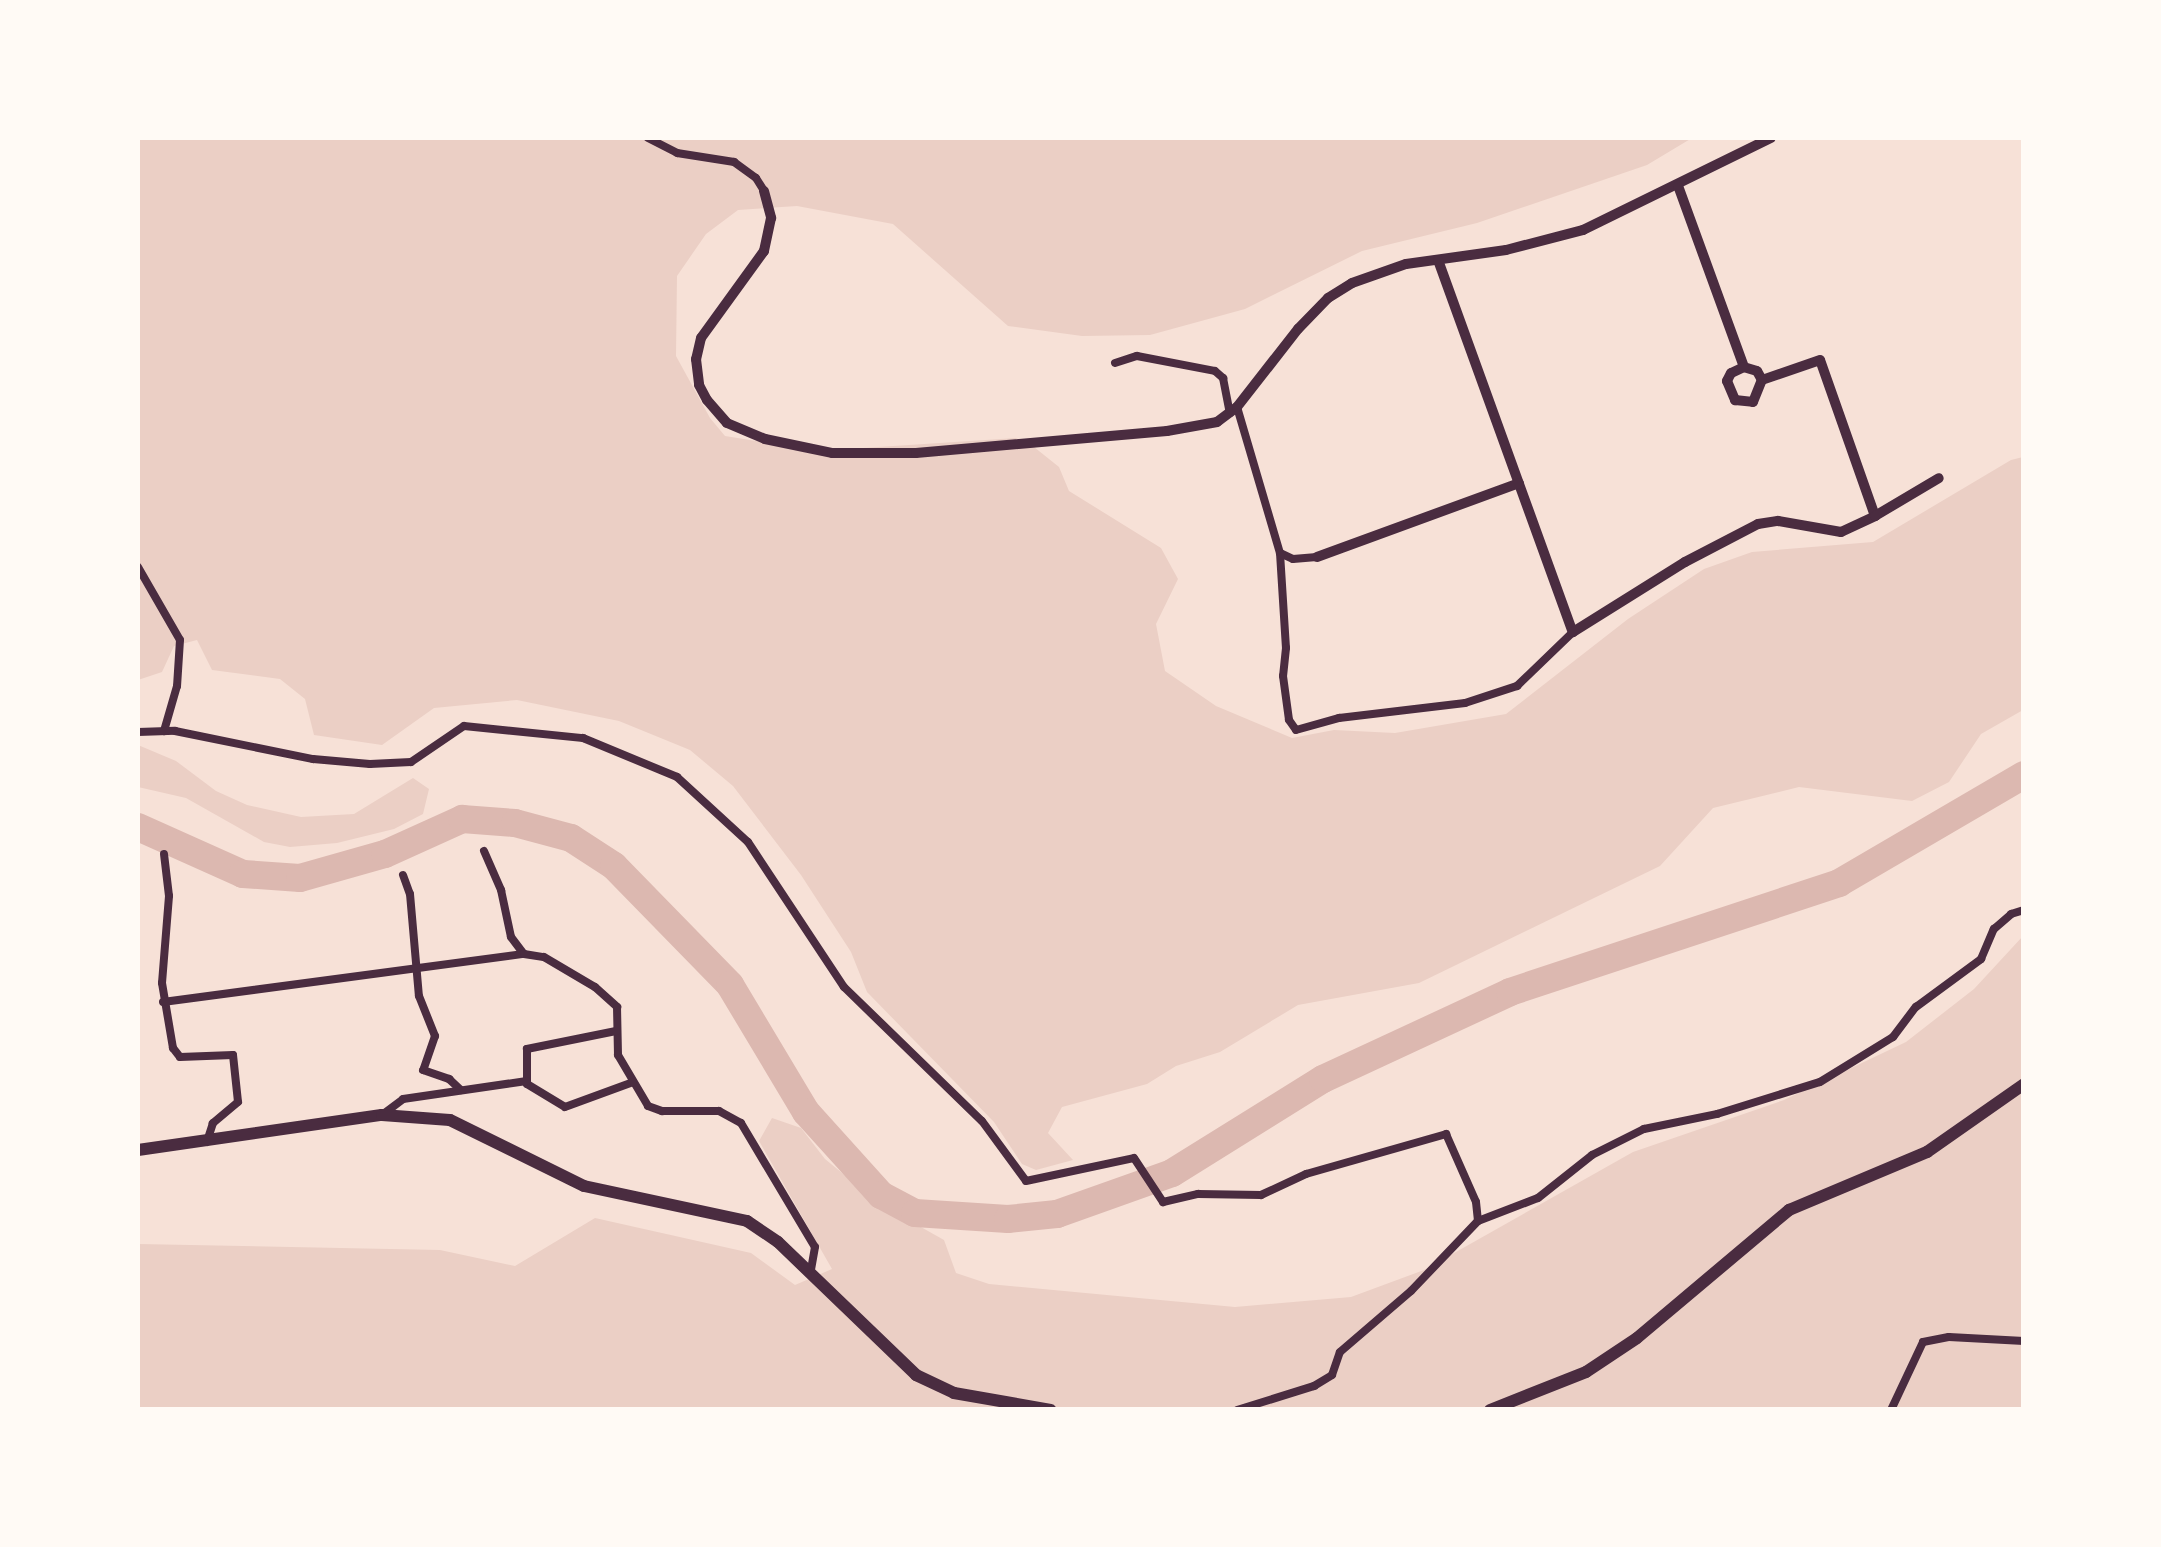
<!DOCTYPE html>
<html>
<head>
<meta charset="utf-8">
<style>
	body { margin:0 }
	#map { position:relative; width:2161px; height:1547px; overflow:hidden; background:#f7e1d7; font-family:"Sofia Sans Condensed",sans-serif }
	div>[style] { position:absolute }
	.green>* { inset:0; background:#ebcfc5 }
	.river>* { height:28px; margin:-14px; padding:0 14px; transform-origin:14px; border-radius:14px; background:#dcb8b0 }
	.minor>* { height:8px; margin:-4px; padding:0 4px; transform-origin:4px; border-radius:4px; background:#4a2c40 }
	.tertiary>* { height:10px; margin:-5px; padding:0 5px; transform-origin:5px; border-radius:5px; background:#4a2c40 }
	.primary>* { height:12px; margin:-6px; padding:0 6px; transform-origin:6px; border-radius:6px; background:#4a2c40 }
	span { translate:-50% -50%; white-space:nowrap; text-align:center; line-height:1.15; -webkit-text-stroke:10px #fffaf5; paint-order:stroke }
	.frame { position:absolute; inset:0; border:140px solid #fffaf5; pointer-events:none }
</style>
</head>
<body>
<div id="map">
	<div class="green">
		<div style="clip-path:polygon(138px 138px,1692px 138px,1647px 165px,1477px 223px,1362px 251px,1245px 309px,1150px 335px,1082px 336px,1008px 326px,893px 224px,797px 206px,738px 210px,706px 234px,677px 276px,676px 356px,710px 418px,725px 436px,817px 451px,1016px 438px,1034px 447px,1059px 467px,1069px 491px,1161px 548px,1178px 579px,1156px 624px,1165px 671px,1216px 706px,1292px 738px,1334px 730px,1395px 733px,1506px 714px,1628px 619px,1704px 569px,1752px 552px,1873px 542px,2011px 460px,2023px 457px,2023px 710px,1981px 734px,1949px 782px,1912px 801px,1799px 787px,1713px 808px,1660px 866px,1419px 983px,1298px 1005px,1220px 1052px,1176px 1066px,1147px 1084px,1062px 1107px,1048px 1133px,1073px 1160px,1036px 1170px,1022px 1164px,994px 1122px,867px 992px,851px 952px,801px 875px,733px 786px,690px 750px,619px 721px,517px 700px,434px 708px,382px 745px,314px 735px,305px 699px,280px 679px,212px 670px,197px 640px,174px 646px,162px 672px,138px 680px)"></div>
		<div style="clip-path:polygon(138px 745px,176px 761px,216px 791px,247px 805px,301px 817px,354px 814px,413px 778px,429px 789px,423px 814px,394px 829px,337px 843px,290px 847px,264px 842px,186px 798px,138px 787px)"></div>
		<div style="clip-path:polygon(2023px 936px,2023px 1409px,138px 1410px,138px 1244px,440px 1250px,515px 1266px,595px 1218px,751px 1253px,795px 1285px,832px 1269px,759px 1141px,772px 1118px,801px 1128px,825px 1159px,880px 1204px,944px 1240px,956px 1273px,989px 1284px,1235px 1307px,1351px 1297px,1424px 1270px,1633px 1152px,1784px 1100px,1906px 1042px,1974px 989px)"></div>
	</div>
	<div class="river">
		<div style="left:138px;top:827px;width:115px;rotate:24.1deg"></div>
		<div style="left:243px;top:874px;width:57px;rotate:4deg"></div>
		<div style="left:300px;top:878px;width:88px;rotate:-15.8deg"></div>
		<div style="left:385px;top:854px;width:85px;rotate:-24.4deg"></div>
		<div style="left:462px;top:819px;width:53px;rotate:4.3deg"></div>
		<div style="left:515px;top:823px;width:58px;rotate:15deg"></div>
		<div style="left:571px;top:838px;width:51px;rotate:33.1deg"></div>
		<div style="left:614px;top:866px;width:166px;rotate:45.7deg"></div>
		<div style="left:730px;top:985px;width:148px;rotate:59.1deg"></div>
		<div style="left:806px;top:1112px;width:112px;rotate:47.9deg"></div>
		<div style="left:881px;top:1195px;width:38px;rotate:28deg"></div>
		<div style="left:915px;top:1213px;width:93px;rotate:3.7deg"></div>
		<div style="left:1008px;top:1219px;width:49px;rotate:-5.8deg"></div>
		<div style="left:1057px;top:1214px;width:122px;rotate:-19.6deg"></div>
		<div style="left:1172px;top:1173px;width:178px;rotate:-31.9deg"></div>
		<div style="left:1323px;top:1079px;width:206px;rotate:-24.9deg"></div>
		<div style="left:1510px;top:992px;width:347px;rotate:-18.3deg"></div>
		<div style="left:1839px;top:883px;width:214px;rotate:-30.3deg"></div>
	</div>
	<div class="minor">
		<div style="left:648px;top:138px;width:33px;rotate:27deg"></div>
		<div style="left:677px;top:153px;width:58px;rotate:9deg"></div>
		<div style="left:734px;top:162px;width:27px;rotate:36deg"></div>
		<div style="left:756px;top:178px;width:15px;rotate:58deg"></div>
		<div style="left:1115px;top:363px;width:23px;rotate:-18deg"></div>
		<div style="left:1137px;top:356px;width:79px;rotate:10.9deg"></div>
		<div style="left:1215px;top:371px;width:11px;rotate:41deg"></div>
		<div style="left:1223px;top:378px;width:36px;rotate:79deg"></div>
		<div style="left:1237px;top:407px;width:152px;rotate:73.6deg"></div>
		<div style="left:1280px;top:553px;width:14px;rotate:25deg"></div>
		<div style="left:1293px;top:559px;width:24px;rotate:-5deg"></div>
		<div style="left:1280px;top:553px;width:95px;rotate:86.4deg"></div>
		<div style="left:1286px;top:648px;width:28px;rotate:96deg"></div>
		<div style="left:1283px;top:676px;width:44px;rotate:82.2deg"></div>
		<div style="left:1289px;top:720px;width:12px;rotate:55deg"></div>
		<div style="left:1296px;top:730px;width:45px;rotate:-15.6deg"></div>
		<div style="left:1339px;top:718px;width:127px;rotate:-6.8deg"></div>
		<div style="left:1465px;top:703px;width:55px;rotate:-18.1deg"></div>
		<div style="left:1517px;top:686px;width:78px;rotate:-44deg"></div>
		<div style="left:138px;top:567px;width:84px;rotate:60.1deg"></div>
		<div style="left:180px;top:640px;width:46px;rotate:93.7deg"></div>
		<div style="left:177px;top:686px;width:47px;rotate:106.1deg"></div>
		<div style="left:138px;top:732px;width:37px;rotate:-2deg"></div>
		<div style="left:175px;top:731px;width:141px;rotate:11.5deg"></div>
		<div style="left:313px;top:759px;width:57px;rotate:5deg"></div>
		<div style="left:370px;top:764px;width:41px;rotate:-2.8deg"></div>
		<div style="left:411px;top:762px;width:64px;rotate:-34.2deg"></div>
		<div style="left:464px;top:726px;width:120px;rotate:5.8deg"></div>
		<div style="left:583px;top:738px;width:102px;rotate:22.5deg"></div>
		<div style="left:677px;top:777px;width:96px;rotate:42.5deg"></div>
		<div style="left:748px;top:842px;width:174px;rotate:56.5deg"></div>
		<div style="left:844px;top:987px;width:192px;rotate:44.2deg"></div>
		<div style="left:982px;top:1121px;width:74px;rotate:53.7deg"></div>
		<div style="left:1026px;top:1181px;width:110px;rotate:-12deg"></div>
		<div style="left:1134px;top:1158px;width:53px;rotate:56.6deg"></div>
		<div style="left:1163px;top:1202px;width:36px;rotate:-13deg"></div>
		<div style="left:1198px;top:1194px;width:63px;rotate:0.9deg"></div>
		<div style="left:1261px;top:1195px;width:50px;rotate:-25deg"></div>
		<div style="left:1306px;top:1174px;width:146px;rotate:-15.9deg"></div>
		<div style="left:1446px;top:1134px;width:74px;rotate:66.2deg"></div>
		<div style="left:1476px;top:1202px;width:19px;rotate:84deg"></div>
		<div style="left:484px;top:851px;width:43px;rotate:66.4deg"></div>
		<div style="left:501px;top:890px;width:48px;rotate:78deg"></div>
		<div style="left:511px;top:937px;width:21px;rotate:53deg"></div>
		<div style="left:164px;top:854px;width:42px;rotate:83.2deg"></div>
		<div style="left:169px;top:896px;width:87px;rotate:94.6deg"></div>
		<div style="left:162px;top:983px;width:66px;rotate:80.4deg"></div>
		<div style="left:173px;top:1048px;width:11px;rotate:52deg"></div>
		<div style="left:180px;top:1057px;width:53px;rotate:-2.2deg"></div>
		<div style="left:233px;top:1055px;width:47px;rotate:83.9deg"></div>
		<div style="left:238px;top:1102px;width:33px;rotate:140deg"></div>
		<div style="left:213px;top:1123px;width:20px;rotate:108deg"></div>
		<div style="left:403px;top:875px;width:20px;rotate:70deg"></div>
		<div style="left:410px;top:894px;width:102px;rotate:85deg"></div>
		<div style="left:419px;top:996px;width:43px;rotate:68.2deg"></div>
		<div style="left:435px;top:1036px;width:36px;rotate:109deg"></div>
		<div style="left:423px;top:1070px;width:28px;rotate:19deg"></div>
		<div style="left:449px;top:1079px;width:16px;rotate:43deg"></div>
		<div style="left:163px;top:1002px;width:364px;rotate:-7.6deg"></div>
		<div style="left:524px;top:954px;width:20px;rotate:9deg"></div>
		<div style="left:544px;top:957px;width:59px;rotate:30.5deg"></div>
		<div style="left:595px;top:987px;width:30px;rotate:42deg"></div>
		<div style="left:617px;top:1007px;width:48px;rotate:88.8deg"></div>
		<div style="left:618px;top:1055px;width:59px;rotate:59.5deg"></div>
		<div style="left:648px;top:1106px;width:15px;rotate:20deg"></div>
		<div style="left:662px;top:1111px;width:57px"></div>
		<div style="left:719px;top:1111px;width:25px;rotate:29deg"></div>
		<div style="left:741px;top:1123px;width:144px;rotate:59.2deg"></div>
		<div style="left:815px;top:1247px;width:27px;rotate:100deg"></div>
		<div style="left:616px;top:1031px;width:91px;rotate:168.6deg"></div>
		<div style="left:527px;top:1049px;width:35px;rotate:90deg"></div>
		<div style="left:527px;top:1084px;width:44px;rotate:31.2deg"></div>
		<div style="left:565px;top:1107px;width:72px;rotate:-20.2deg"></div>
		<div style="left:382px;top:1115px;width:26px;rotate:-37deg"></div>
		<div style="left:403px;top:1099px;width:125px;rotate:-8.3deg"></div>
		<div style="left:1237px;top:1410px;width:81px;rotate:-17.3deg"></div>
		<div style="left:1314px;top:1386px;width:21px;rotate:-31deg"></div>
		<div style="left:1332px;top:1375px;width:24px;rotate:-71deg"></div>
		<div style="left:1340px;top:1352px;width:94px;rotate:-40.7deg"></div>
		<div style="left:1411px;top:1291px;width:97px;rotate:-46.3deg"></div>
		<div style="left:1478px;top:1221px;width:64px;rotate:-21deg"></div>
		<div style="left:1538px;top:1198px;width:69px;rotate:-38.5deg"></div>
		<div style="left:1592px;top:1155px;width:58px;rotate:-26.6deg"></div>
		<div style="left:1644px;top:1129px;width:75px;rotate:-11.6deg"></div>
		<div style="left:1717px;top:1114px;width:108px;rotate:-17.3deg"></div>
		<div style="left:1820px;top:1082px;width:86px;rotate:-31.7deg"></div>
		<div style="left:1893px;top:1037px;width:38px;rotate:-53deg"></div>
		<div style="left:1916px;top:1007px;width:81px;rotate:-36.4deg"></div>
		<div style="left:1981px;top:959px;width:33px;rotate:-67deg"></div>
		<div style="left:1994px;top:929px;width:23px;rotate:-41deg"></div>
		<div style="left:2011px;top:914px;width:14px;rotate:-17deg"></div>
		<div style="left:1891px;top:1410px;width:75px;rotate:-64.8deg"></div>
		<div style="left:1923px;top:1342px;width:26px;rotate:-11deg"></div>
		<div style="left:1949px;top:1337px;width:75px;rotate:3.1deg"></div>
	</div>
	<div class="tertiary">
		<div style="left:764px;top:191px;width:28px;rotate:75deg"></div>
		<div style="left:771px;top:218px;width:34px;rotate:102deg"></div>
		<div style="left:764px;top:251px;width:107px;rotate:125.9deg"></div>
		<div style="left:701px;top:338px;width:22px;rotate:103deg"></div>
		<div style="left:696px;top:359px;width:26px;rotate:83deg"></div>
		<div style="left:699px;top:385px;width:17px;rotate:62deg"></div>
		<div style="left:707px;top:400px;width:30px;rotate:49deg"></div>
		<div style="left:727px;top:423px;width:41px;rotate:22.8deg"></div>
		<div style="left:765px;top:439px;width:68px;rotate:11.8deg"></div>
		<div style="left:832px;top:453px;width:84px"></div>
		<div style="left:916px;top:453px;width:252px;rotate:-5deg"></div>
		<div style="left:1167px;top:431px;width:51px;rotate:-10.2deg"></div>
		<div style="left:1217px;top:422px;width:25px;rotate:-37deg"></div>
		<div style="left:1237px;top:407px;width:99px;rotate:-52deg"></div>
		<div style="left:1298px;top:329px;width:43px;rotate:-45.9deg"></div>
		<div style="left:1328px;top:298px;width:28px;rotate:-32deg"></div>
		<div style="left:1352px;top:283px;width:57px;rotate:-19.4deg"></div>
		<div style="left:1406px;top:264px;width:101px;rotate:-8deg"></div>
		<div style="left:1506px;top:250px;width:80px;rotate:-14.6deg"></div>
		<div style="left:1583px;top:230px;width:209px;rotate:-26.1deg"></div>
		<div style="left:1438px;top:260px;width:396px;rotate:70.1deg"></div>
		<div style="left:1573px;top:632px;width:132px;rotate:-32deg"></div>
		<div style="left:1685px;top:562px;width:82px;rotate:-27.5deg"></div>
		<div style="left:1758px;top:524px;width:20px;rotate:-9deg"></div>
		<div style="left:1778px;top:521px;width:64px;rotate:9.9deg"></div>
		<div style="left:1841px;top:532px;width:38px;rotate:-25deg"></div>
		<div style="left:1875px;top:516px;width:165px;rotate:-109.4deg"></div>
		<div style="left:1820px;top:360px;width:61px;rotate:161deg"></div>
		<div style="left:1762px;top:380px;width:10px;rotate:-119deg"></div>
		<div style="left:1757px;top:371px;width:14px;rotate:-163deg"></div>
		<div style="left:1744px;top:367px;width:193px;rotate:-110deg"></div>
		<div style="left:1744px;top:367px;width:14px;rotate:155deg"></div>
		<div style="left:1731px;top:373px;width:9px;rotate:117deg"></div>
		<div style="left:1727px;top:381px;width:21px;rotate:67deg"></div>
		<div style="left:1735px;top:400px;width:18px;rotate:6deg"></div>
		<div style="left:1753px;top:402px;width:24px;rotate:-68deg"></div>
		<div style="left:1875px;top:516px;width:74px;rotate:-30.7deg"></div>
		<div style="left:1317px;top:557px;width:215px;rotate:-20.1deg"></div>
	</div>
	<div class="primary">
		<div style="left:138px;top:1150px;width:246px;rotate:-8.2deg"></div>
		<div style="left:382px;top:1115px;width:68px;rotate:4.2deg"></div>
		<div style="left:450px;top:1120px;width:149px;rotate:26.2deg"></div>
		<div style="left:584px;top:1186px;width:167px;rotate:12.1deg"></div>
		<div style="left:747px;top:1221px;width:37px;rotate:34deg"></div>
		<div style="left:778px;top:1242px;width:192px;rotate:43.9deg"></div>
		<div style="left:916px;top:1375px;width:42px;rotate:25.3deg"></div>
		<div style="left:954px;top:1393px;width:98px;rotate:9.9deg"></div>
		<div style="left:1490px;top:1410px;width:103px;rotate:-21.6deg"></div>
		<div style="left:1586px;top:1372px;width:61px;rotate:-33.7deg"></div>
		<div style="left:1637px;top:1338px;width:199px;rotate:-40.1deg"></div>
		<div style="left:1789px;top:1210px;width:150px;rotate:-22.8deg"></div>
		<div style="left:1927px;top:1152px;width:118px;rotate:-35deg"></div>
	</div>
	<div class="frame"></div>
</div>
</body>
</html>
